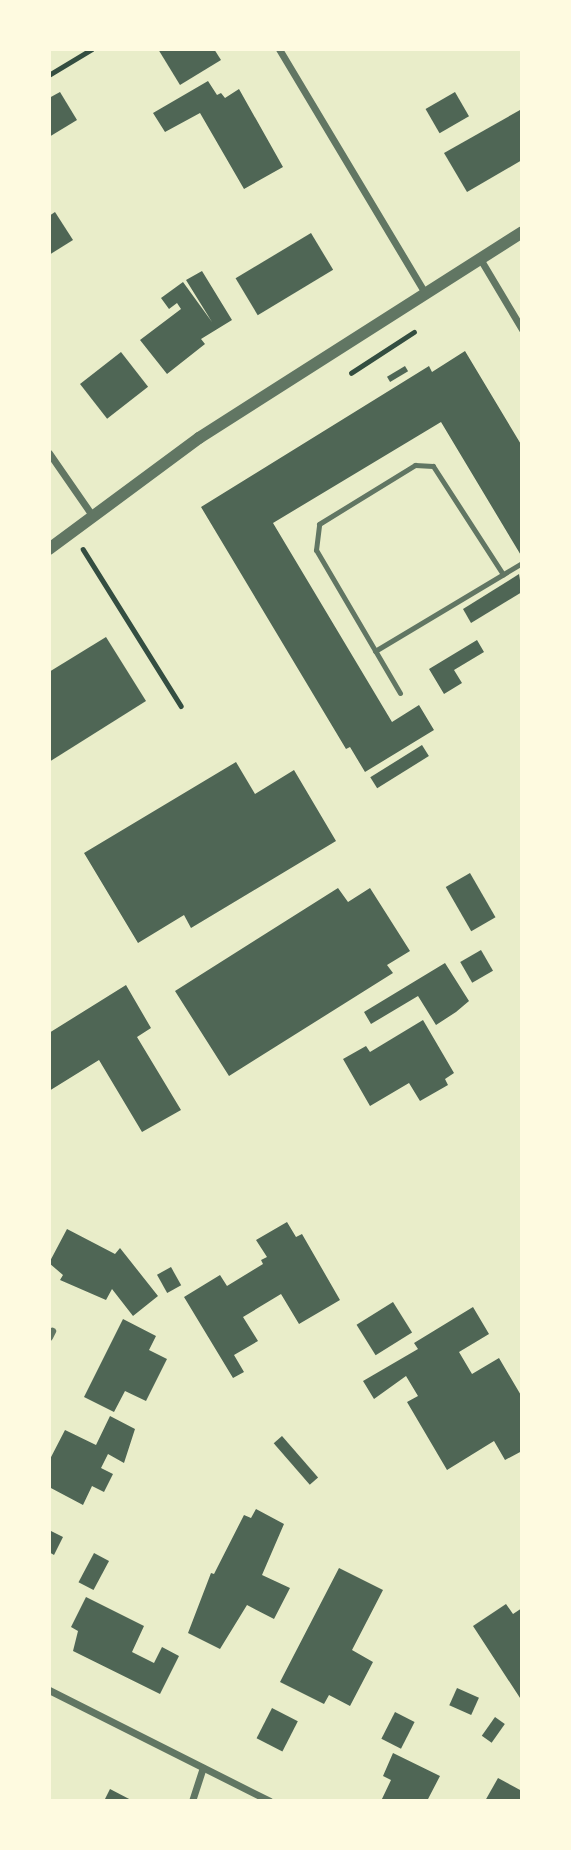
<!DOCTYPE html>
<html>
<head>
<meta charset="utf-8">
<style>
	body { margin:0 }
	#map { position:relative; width:571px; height:1850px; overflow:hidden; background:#e9edc9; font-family:"DejaVu Sans",sans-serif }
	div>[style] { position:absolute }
	.building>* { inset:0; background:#4f6655; transform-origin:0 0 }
	.path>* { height:4.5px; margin:-2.25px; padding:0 2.25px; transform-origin:2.25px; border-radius:2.25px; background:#344e41 }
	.service>* { height:5px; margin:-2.5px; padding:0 2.5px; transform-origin:2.5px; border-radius:2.5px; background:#617663 }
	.minor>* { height:7px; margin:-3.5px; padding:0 3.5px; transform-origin:3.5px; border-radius:3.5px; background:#617663 }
	.tertiary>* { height:12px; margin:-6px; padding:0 6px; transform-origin:6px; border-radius:6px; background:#617663 }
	span { translate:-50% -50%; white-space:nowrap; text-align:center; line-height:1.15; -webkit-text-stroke:5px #fefae0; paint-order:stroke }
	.frame { position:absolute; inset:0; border:51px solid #fefae0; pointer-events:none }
</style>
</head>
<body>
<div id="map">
	<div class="building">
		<div style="clip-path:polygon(158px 49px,214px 49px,221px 60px,180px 85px)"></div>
		<div style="clip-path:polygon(208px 81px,217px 95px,221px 93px,225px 98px,239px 89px,283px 167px,244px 189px,200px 113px,165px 132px,153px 113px)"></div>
		<div style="clip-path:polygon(60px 92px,77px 120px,49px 137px,49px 98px)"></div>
		<div style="left:455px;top:92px;width:28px;height:34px;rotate:60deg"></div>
		<div style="clip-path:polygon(520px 110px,522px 160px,467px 192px,444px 153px)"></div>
		<div style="clip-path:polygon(55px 212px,73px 240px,49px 255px,49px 216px)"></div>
		<div style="left:311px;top:233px;width:43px;height:88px;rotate:59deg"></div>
		<div style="clip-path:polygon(202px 271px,232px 320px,201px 339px,205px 344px,167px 374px,140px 340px,181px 309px,177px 303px,169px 309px,161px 298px,183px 282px,212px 322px,186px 280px)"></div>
		<div style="clip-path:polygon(465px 351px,522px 446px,522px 557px,441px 422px,273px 523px,392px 722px,419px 705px,434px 730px,365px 772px,350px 747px,346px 749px,201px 507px,429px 366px,432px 372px)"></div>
		<div style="left:121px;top:352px;width:44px;height:52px;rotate:52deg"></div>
		<div style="left:405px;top:366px;width:6px;height:21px;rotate:59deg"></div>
		<div style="clip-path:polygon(519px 574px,522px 592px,471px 623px,463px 609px)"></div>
		<div style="clip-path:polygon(106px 637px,146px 701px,49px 762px,49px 672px)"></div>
		<div style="clip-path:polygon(477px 640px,484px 652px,454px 670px,462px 683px,444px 694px,429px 669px)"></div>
		<div style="left:422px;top:745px;width:13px;height:61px;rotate:58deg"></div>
		<div style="clip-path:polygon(236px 762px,255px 794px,294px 770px,336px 841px,191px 928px,184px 915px,138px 943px,84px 853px)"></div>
		<div style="left:470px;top:873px;width:51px;height:28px;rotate:60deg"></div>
		<div style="clip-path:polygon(338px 888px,348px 902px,370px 888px,410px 951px,387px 965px,393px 973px,229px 1076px,175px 991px)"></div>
		<div style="left:481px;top:950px;width:24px;height:24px;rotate:60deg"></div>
		<div style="clip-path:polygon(445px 963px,469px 1001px,456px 1012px,436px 1025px,418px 996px,371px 1024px,364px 1012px)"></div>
		<div style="clip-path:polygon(126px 985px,151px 1028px,137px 1037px,181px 1110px,142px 1132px,99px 1060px,49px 1091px,49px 1033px)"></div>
		<div style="clip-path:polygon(423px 1020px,454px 1073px,445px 1079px,448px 1085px,420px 1101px,409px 1083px,370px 1106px,343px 1059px,366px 1046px,370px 1052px)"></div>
		<div style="clip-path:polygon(287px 1222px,296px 1237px,302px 1234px,340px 1300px,299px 1324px,281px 1294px,243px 1317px,258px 1341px,234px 1355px,244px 1372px,233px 1378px,184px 1297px,220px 1275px,227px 1286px,263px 1264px,261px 1260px,267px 1257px,256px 1240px)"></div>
		<div style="clip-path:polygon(67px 1229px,115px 1254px,120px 1248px,158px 1296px,133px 1316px,112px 1289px,106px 1300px,60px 1280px,63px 1275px,49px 1263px)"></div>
		<div style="left:171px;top:1267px;width:21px;height:16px;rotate:61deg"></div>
		<div style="left:393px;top:1302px;width:36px;height:43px;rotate:58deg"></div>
		<div style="clip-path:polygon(473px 1307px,489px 1334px,459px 1352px,472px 1374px,499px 1358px,522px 1397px,522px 1451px,505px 1460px,494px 1441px,447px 1470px,407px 1402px,418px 1396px,406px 1376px,374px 1399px,363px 1381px,418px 1349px,414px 1343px)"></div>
		<div style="clip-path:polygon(123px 1319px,156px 1336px,149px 1350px,167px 1359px,146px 1401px,125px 1391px,114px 1412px,84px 1397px)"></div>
		<div style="clip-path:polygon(110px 1416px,135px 1429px,124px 1463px,108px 1454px,101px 1468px,113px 1474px,104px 1492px,92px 1486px,83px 1505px,49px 1487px,49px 1461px,65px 1430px,96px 1445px)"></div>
		<div style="left:282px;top:1436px;width:55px;height:11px;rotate:49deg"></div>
		<div style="clip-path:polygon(256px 1509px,284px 1524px,262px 1575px,290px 1588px,274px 1619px,247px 1605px,220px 1649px,188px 1633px,211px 1573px,214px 1574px,244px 1515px,251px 1518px)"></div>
		<div style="clip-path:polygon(49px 1530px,63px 1537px,54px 1555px,49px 1552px)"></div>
		<div style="left:94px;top:1553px;width:17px;height:33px;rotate:28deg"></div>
		<div style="clip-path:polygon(339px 1568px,383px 1590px,352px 1650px,373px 1662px,350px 1706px,329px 1695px,324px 1704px,280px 1682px)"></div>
		<div style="clip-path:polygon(86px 1597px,144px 1626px,132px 1652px,154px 1663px,162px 1647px,179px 1656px,160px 1694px,73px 1651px,78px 1631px,71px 1627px)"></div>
		<div style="clip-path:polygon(506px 1604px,513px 1614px,522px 1608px,522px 1701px,473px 1626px)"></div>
		<div style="left:457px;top:1688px;width:24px;height:19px;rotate:24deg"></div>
		<div style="left:272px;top:1708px;width:29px;height:34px;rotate:27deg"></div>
		<div style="left:395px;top:1712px;width:22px;height:30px;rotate:27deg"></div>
		<div style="left:495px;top:1717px;width:12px;height:23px;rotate:35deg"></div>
		<div style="clip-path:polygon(393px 1753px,440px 1776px,427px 1801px,381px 1801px,391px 1780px,383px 1776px)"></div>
		<div style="clip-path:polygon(498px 1778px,522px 1791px,522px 1801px,485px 1801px)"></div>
		<div style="clip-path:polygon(110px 1789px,133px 1801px,104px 1801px)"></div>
	</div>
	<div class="path">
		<div style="left:49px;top:75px;width:50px;rotate:-31.2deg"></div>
		<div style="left:351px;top:373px;width:75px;rotate:-33.1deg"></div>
		<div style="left:83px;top:549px;width:185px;rotate:58deg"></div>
	</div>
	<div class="service">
		<div style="left:375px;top:651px;width:171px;rotate:-30.9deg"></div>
		<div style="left:400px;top:693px;width:166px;rotate:-120.4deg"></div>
		<div style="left:316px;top:550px;width:26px;rotate:-83deg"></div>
		<div style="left:319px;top:524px;width:113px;rotate:-31.6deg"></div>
		<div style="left:415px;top:465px;width:18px;rotate:3deg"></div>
		<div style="left:433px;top:466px;width:129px;rotate:57.1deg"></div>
	</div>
	<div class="minor">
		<div style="left:279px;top:49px;width:282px;rotate:59.1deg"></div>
		<div style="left:479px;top:257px;width:84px;rotate:59.2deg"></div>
		<div style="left:49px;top:453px;width:75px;rotate:55.3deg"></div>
		<div style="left:49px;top:1337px;width:7px;rotate:-63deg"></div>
		<div style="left:49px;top:1690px;width:247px;rotate:26.7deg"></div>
		<div style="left:192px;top:1801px;width:35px;rotate:-72deg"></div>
	</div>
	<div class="tertiary">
		<div style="left:49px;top:549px;width:187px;rotate:-36.5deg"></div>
		<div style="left:199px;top:438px;width:383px;rotate:-32.5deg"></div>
	</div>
	<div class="frame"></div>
</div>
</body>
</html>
